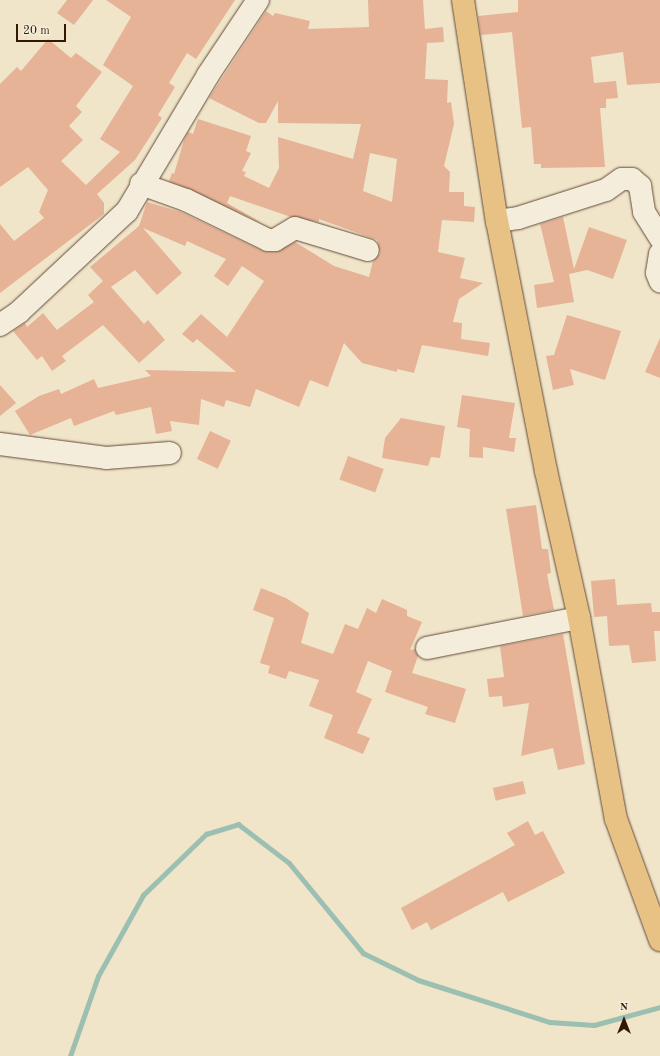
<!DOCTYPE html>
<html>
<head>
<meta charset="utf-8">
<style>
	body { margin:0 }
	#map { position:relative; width:660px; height:1056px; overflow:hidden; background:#f0e4c9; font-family:"Old Standard TT",serif }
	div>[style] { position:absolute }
	.stream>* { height:5px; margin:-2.5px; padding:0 2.5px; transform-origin:2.5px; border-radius:2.5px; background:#9bbfb1 }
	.building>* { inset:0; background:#e6b397; transform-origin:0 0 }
	.roads { filter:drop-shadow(0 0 1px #634a36) drop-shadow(0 0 1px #634a36) }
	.minor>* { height:22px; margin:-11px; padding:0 11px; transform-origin:11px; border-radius:11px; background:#f5eddc }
	.highway>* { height:22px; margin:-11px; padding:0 11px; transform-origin:11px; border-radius:11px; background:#e8c284 }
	span { translate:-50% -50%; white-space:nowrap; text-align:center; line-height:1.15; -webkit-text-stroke:3px #f5eddc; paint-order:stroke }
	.north { position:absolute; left:604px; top:1000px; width:40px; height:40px; -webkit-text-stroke:3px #f5eddc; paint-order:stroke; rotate:0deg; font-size:11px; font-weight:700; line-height:16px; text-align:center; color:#341705 }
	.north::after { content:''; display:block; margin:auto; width:14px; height:18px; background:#341705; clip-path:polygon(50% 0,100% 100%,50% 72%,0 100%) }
	.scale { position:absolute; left:16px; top:24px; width:50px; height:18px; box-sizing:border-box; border:2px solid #341705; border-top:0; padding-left:5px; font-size:12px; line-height:14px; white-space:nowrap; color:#341705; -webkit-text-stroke:3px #f5eddc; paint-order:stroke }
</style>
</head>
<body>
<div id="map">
	<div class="stream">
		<div style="left:70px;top:1056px;width:85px;rotate:-70.7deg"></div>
		<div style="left:98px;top:976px;width:93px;rotate:-60.9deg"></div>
		<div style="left:143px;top:895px;width:88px;rotate:-44.1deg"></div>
		<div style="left:206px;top:834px;width:34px;rotate:-17deg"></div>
		<div style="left:238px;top:824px;width:64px;rotate:37.4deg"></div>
		<div style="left:289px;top:863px;width:117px;rotate:50.6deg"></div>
		<div style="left:363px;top:953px;width:61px;rotate:26.1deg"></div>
		<div style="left:418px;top:980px;width:139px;rotate:17.7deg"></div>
		<div style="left:550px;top:1022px;width:44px;rotate:3.9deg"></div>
		<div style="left:594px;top:1025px;width:68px;rotate:-15.3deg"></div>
	</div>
	<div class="building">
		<div style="clip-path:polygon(67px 0,93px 0,74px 25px,57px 13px)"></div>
		<div style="clip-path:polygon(106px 0,235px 0,196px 59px,187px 53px,169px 83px,175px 87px,158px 115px,162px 118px,135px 160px,97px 194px,104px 203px,104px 214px,0 293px,0 224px,14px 241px,44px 218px,39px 212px,48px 190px,28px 167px,0 187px,0 84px,17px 67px,21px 71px,48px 39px,71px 58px,76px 53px,102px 72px,76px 106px,82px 112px,69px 126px,83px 140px,61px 161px,86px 185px,120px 152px,100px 139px,133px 86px,103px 65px,131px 17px)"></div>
		<div style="clip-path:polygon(evenodd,368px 0,423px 0,425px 29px,443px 27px,444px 42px,427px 43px,425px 79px,448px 80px,447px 103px,451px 102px,454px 124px,444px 166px,450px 172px,449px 192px,464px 192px,464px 206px,475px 207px,474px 222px,442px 220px,438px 252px,465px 258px,460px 278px,483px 283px,459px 299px,453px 322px,462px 323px,461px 339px,490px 343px,488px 356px,422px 345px,414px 373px,397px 369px,397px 372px,362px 363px,344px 343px,328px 387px,310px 380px,299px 407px,256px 389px,250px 407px,226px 400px,224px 407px,201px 399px,199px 425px,170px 421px,172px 431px,156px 434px,151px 407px,116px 415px,114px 411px,74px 426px,71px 418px,30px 435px,15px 411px,39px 396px,59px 389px,61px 394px,94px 379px,98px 388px,151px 376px,145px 370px,236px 372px,197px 339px,193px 343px,182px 334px,201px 314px,227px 337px,264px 281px,242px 266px,228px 286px,214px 276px,226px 259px,187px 241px,185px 246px,143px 228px,182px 273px,157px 295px,135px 270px,111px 287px,144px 324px,148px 320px,165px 340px,139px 363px,103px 325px,62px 356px,66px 361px,52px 371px,42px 356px,37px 360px,13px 331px,25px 323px,27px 327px,43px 313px,57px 330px,94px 302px,88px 295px,103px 281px,90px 267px,139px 226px,147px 202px,181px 212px,263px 251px,275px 252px,295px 242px,334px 266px,369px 277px,373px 261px,380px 253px,377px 240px,319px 219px,319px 222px,291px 217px,230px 196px,227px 203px,262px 223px,169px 181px,172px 173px,174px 174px,184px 140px,188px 132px,193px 134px,198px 119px,251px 136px,246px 151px,251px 153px,242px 171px,246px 172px,244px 176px,269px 188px,279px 168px,278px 137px,353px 159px,361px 124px,278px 123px,278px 101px,266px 123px,259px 123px,209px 98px,266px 11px,273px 16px,275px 13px,310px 21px,308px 29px,369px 27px,368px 0,370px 153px,397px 159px,392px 202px,363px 191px,370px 153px)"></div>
		<div style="clip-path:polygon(518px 0,660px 0,660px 83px,627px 85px,623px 52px,591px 57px,594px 83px,616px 81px,618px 98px,606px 99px,606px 108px,600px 108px,605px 167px,541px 168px,541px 164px,534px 164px,531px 127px,522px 128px,512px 32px,481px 35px,478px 16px,518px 12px)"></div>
		<div style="clip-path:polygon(563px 217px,574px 269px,589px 227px,627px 240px,613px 279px,587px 270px,569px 274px,574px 302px,537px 308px,534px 285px,554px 282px,540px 224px)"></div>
		<div style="clip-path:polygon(567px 315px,621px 331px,605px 380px,570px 369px,574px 385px,553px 390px,546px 356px,554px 355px)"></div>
		<div style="clip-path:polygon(660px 338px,660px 378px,645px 372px)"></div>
		<div style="clip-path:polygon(0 385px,16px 403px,0 416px)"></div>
		<div style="clip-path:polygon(462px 395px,515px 403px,509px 438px,516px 438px,514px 452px,483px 447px,483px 458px,469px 457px,470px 429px,457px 427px)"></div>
		<div style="clip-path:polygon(401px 418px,445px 426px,440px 458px,431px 457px,428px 466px,382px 458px,385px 438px)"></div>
		<div style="left:210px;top:431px;width:23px;height:31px;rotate:25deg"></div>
		<div style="left:348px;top:456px;width:38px;height:25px;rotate:20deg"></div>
		<div style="clip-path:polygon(536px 505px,542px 549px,548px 549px,551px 573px,547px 574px,554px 610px,523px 616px,506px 509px)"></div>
		<div style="clip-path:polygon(615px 579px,617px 605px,651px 603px,652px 612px,660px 612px,660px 631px,654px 631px,656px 661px,632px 663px,629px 645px,609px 646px,607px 616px,594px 617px,591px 581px)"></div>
		<div style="clip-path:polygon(261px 588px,286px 598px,309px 613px,301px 643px,333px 654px,345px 624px,358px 629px,367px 608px,376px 613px,382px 599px,407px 610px,407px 616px,422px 622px,410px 650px,415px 649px,418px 656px,412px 673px,466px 689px,455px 723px,425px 714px,428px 707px,385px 692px,392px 671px,368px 661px,356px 692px,372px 699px,357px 733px,370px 738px,363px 754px,324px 738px,333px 715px,309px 706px,319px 680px,289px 671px,286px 679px,268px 673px,270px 666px,260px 663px,274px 618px,253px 610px)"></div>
		<div style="clip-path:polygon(563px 634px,585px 764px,558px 770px,553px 748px,521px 756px,529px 703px,503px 707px,502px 696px,489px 697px,487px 679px,504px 677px,500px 646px)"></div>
		<div style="left:523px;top:781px;width:13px;height:31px;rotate:77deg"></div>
		<div style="clip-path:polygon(528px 821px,535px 835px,543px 831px,565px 873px,508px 902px,503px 892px,431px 930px,427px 922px,412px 930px,401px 908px,515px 845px,507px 833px)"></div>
	</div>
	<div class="roads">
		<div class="minor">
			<div style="left:141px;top:184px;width:48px;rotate:19.6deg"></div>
			<div style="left:186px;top:200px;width:91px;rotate:26deg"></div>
			<div style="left:268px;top:240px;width:7px"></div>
			<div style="left:275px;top:240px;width:23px;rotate:-31deg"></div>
			<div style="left:295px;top:228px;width:76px;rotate:16.8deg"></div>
			<div style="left:497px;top:221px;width:21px;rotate:-8deg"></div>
			<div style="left:518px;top:218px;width:92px;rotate:-17.7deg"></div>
			<div style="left:606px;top:190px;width:19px;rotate:-35deg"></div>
			<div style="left:622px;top:179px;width:10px"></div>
			<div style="left:632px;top:179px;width:11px;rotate:41deg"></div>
			<div style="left:640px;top:186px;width:26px;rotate:81deg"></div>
			<div style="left:644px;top:212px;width:31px;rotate:58deg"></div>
			<div style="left:660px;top:254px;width:19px;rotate:99deg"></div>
			<div style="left:657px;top:273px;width:9px;rotate:69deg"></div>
			<div style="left:0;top:325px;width:23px;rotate:-34deg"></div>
			<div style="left:19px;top:312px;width:148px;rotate:-43.1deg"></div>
			<div style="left:127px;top:211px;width:158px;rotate:-59.2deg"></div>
			<div style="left:208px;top:75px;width:90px;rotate:-56.3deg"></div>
			<div style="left:0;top:444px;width:107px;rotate:7.5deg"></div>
			<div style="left:106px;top:458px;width:64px;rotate:-4.5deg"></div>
			<div style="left:427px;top:648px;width:155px;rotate:-11.2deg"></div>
		</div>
		<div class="highway">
			<div style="left:463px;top:0;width:224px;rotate:81.3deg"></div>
			<div style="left:497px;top:221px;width:255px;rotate:78.9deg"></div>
			<div style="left:546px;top:471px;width:151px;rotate:77.3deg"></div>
			<div style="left:579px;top:618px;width:204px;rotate:79.6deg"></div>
			<div style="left:616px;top:819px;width:129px;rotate:70deg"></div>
		</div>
	</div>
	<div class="north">N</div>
	<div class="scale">20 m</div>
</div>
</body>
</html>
